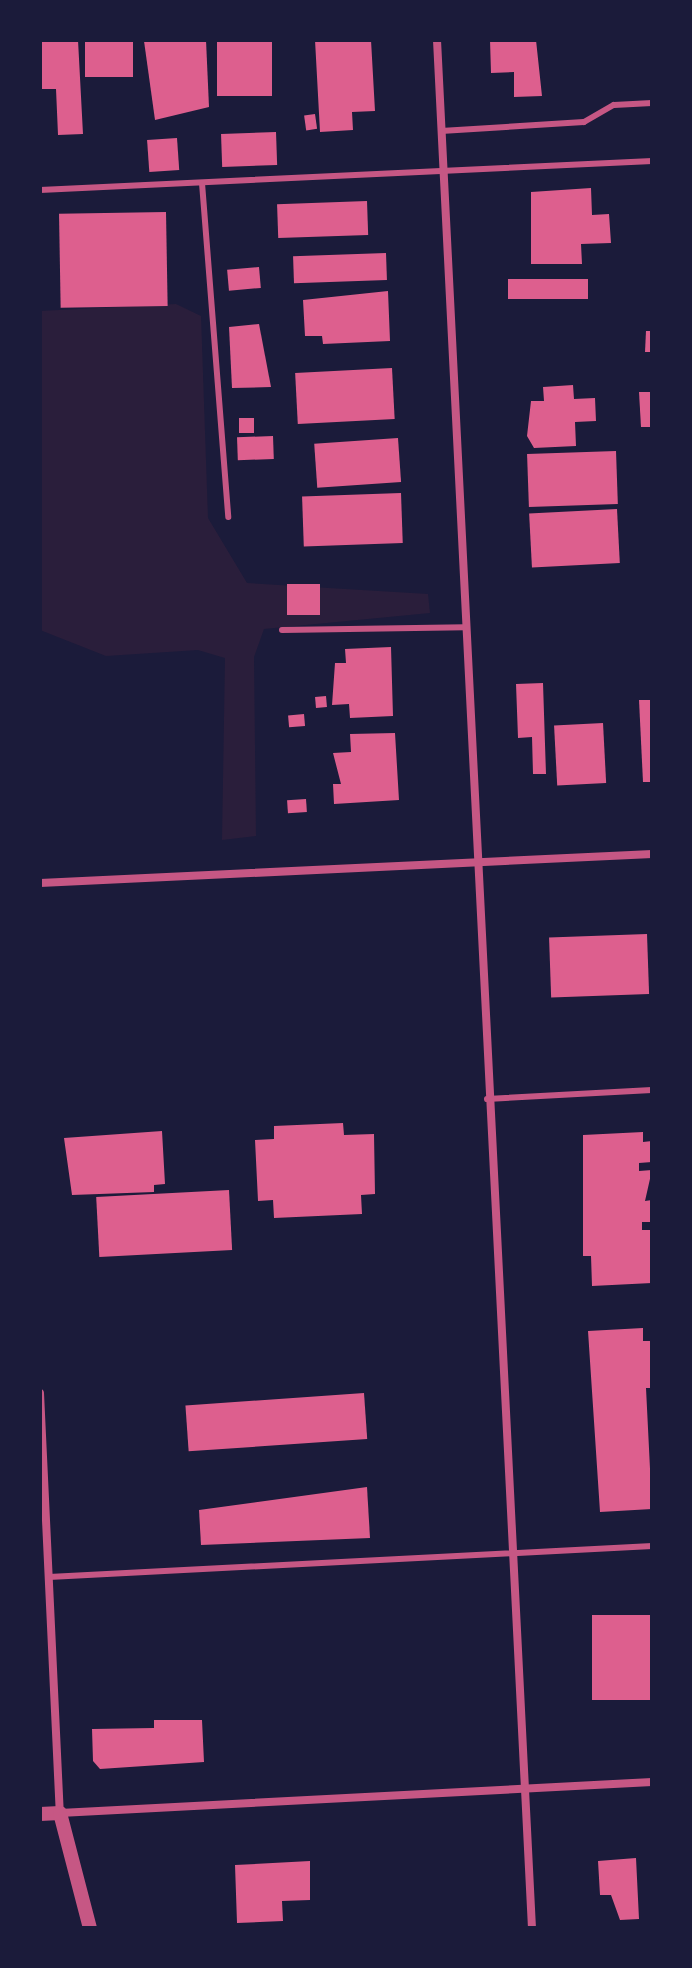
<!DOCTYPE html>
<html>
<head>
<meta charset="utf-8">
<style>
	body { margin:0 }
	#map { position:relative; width:692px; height:1968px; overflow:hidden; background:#1b1b3a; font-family:"Nunito Sans",sans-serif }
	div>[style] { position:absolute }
	.green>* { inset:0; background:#2a1e3b }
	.building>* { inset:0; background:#dd5f8e; transform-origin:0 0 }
	.service>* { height:6px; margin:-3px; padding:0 3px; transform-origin:3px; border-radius:3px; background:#c65784 }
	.minor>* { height:8px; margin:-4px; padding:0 4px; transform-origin:4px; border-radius:4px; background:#c65784 }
	.tertiary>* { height:14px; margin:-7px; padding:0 7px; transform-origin:7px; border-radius:7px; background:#c65784 }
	span { translate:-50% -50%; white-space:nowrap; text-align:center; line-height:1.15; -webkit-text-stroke:8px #1b1b3a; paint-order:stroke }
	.frame { position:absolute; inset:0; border:42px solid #1b1b3a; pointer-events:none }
</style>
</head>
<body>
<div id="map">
	<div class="green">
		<div style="clip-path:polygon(176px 304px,201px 316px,208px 518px,247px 583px,428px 594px,430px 613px,264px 629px,254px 657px,256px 836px,222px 840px,225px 658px,198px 650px,106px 656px,40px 630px,40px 311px)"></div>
	</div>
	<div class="building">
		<div style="clip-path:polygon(40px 40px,78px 40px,83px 134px,58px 135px,56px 89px,40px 89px)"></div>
		<div style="left:85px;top:40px;width:48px;height:37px"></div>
		<div style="clip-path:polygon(206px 40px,209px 107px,155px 120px,144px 41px)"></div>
		<div style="left:217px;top:40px;width:55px;height:56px"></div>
		<div style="clip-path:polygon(315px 40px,371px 40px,375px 111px,352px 112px,353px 130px,320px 132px)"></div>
		<div style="clip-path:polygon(490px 40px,536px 40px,542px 96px,514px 97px,514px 72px,491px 73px)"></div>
		<div style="left:315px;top:114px;width:15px;height:11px;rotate:82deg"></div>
		<div style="left:276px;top:132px;width:33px;height:55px;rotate:88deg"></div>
		<div style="left:177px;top:138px;width:32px;height:30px;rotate:86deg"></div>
		<div style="clip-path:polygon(591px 188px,592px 215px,609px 214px,611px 243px,581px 244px,582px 264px,531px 264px,531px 192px)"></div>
		<div style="left:367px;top:201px;width:34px;height:90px;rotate:88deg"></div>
		<div style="left:166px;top:212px;width:94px;height:107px;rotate:89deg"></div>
		<div style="left:386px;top:253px;width:27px;height:93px;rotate:88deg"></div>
		<div style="left:259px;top:267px;width:21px;height:32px;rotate:85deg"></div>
		<div style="left:588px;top:279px;width:20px;height:80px;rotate:90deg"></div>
		<div style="clip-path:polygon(388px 291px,390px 341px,323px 344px,322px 336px,305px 336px,303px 300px)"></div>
		<div style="clip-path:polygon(259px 324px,271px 387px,232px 388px,229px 327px)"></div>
		<div style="clip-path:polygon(646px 331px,652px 331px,652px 352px,645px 352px)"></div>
		<div style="left:392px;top:368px;width:51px;height:97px;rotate:87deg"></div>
		<div style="clip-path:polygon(573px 385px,574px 399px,595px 398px,596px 421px,575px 422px,576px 446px,534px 448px,527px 436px,531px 401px,544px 401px,543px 387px)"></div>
		<div style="clip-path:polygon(639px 392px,652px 392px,652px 427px,641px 427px)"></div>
		<div style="left:254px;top:418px;width:15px;height:15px;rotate:90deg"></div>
		<div style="left:273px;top:436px;width:23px;height:36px;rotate:88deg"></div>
		<div style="left:398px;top:438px;width:44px;height:84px;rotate:86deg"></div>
		<div style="left:616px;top:451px;width:53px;height:89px;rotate:88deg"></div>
		<div style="left:401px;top:493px;width:50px;height:99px;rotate:88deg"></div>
		<div style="left:617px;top:509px;width:54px;height:88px;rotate:87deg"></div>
		<div style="left:320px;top:584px;width:31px;height:33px;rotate:90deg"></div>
		<div style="clip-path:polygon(391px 647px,393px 716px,350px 718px,349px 704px,332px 705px,335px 663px,346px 663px,345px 649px)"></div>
		<div style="clip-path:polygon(543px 683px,546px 774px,533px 774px,532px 737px,518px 738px,516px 684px)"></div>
		<div style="left:326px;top:696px;width:11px;height:11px;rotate:85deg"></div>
		<div style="clip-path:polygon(639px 700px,652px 700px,652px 782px,643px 782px)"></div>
		<div style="left:304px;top:714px;width:12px;height:16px;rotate:85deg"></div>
		<div style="left:603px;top:723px;width:60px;height:49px;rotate:87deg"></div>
		<div style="clip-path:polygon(395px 733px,399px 800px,334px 804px,333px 784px,341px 784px,333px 753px,351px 752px,350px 734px)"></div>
		<div style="left:306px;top:799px;width:13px;height:19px;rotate:86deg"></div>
		<div style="left:647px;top:934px;width:60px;height:98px;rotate:88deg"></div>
		<div style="clip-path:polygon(343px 1123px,344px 1135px,374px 1134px,375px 1194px,361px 1195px,362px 1214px,274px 1218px,273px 1200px,258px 1201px,255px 1140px,274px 1139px,274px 1126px)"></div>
		<div style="clip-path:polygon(162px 1131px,165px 1184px,154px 1185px,154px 1192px,72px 1195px,64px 1138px)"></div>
		<div style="clip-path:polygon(643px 1132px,643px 1142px,652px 1141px,652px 1162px,639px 1163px,639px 1171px,652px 1170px,645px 1201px,652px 1200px,652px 1222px,642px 1222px,642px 1230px,652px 1230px,652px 1283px,592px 1286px,591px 1256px,583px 1256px,583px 1135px)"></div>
		<div style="left:229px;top:1190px;width:60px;height:133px;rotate:87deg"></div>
		<div style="clip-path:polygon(643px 1328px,643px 1341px,652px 1341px,652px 1388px,646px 1388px,652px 1509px,600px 1512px,588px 1331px)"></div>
		<div style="left:364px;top:1393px;width:46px;height:179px;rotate:86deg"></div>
		<div style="clip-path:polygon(367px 1487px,370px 1538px,201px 1545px,199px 1510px)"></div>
		<div style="left:652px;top:1615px;width:85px;height:60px;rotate:90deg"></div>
		<div style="clip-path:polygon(154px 1720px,202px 1720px,204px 1762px,100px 1769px,93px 1761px,92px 1729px,154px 1728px)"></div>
		<div style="clip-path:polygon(636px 1858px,639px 1919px,620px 1920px,611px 1895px,600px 1895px,598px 1861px)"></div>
		<div style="clip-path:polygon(310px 1861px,310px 1900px,282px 1901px,283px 1921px,237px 1923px,235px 1865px)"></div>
	</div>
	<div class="service">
		<div style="left:441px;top:131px;width:143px;rotate:-3.6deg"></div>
		<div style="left:584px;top:122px;width:34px;rotate:-30deg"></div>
		<div style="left:614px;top:105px;width:38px;rotate:-3deg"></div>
		<div style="left:202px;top:183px;width:335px;rotate:85.5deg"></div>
		<div style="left:40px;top:190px;width:613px;rotate:-2.71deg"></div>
		<div style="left:282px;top:630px;width:183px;rotate:-0.9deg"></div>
		<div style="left:487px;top:1099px;width:165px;rotate:-3.1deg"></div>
		<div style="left:49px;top:1577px;width:604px;rotate:-2.94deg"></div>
	</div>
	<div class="minor">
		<div style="left:437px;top:40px;width:1890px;rotate:87.12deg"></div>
		<div style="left:40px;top:883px;width:613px;rotate:-2.71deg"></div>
		<div style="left:40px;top:1393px;width:420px;rotate:87.3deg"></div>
		<div style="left:60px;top:1813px;width:593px;rotate:-3deg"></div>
	</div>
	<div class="tertiary">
		<div style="left:40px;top:1814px;width:20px;rotate:-3deg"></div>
		<div style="left:60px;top:1813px;width:119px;rotate:75.4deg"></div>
	</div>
	<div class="frame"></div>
</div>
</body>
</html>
